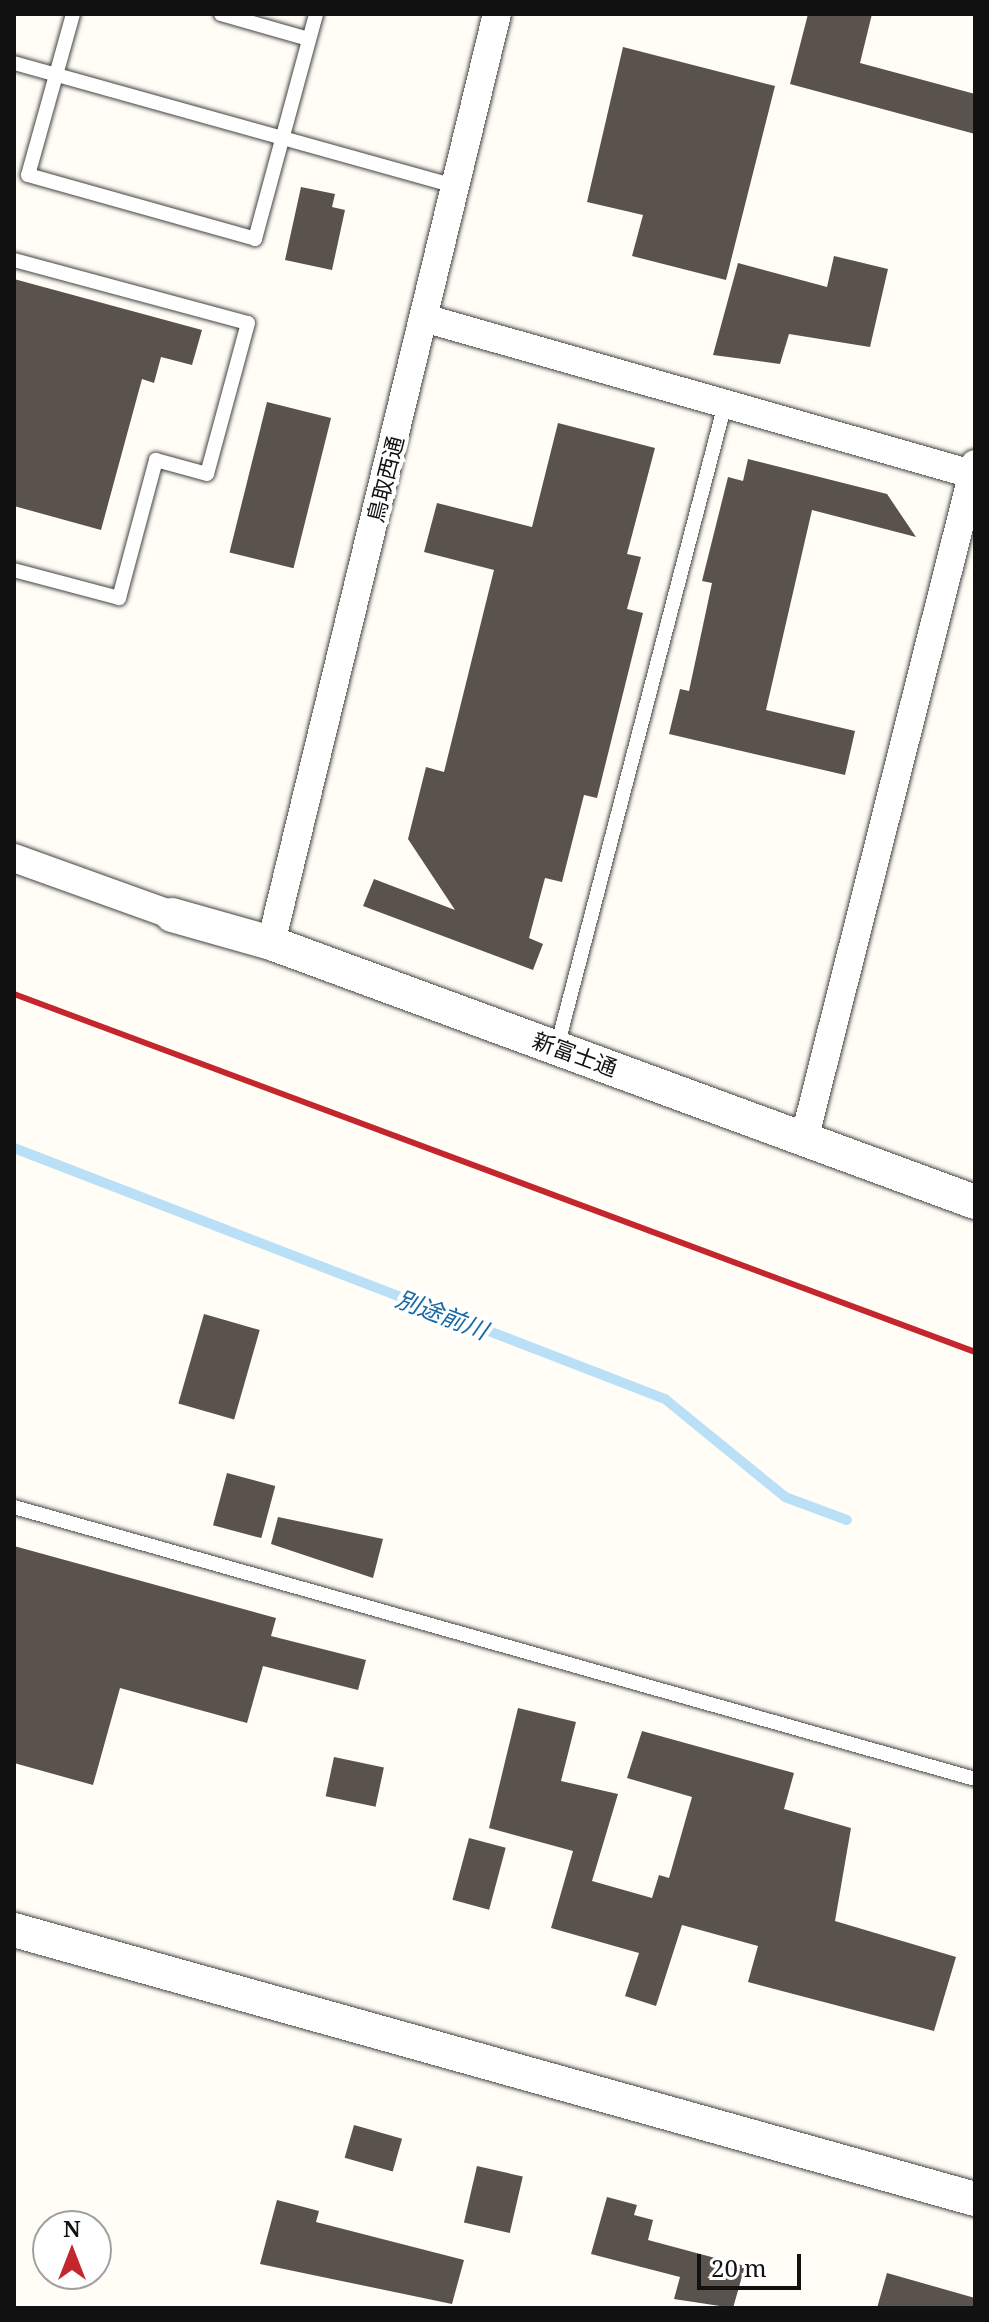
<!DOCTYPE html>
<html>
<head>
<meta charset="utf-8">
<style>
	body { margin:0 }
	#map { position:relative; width:989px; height:2322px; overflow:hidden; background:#fffdf5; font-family:"Noto Serif","Noto Sans JP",serif }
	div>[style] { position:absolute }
	.stream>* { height:10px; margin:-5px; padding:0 5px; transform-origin:5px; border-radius:5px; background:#b9e0f7 }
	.building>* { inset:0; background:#5a524d; transform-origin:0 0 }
	.roads { filter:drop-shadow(0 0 2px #444) drop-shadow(0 0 2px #444) }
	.service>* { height:14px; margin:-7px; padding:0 7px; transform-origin:7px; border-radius:7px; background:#fff }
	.minor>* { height:28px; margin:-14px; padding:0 14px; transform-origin:14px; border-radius:14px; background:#fff }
	.tertiary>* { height:34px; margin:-17px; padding:0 17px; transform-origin:17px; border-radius:17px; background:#fff }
	.rail>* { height:6px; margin:-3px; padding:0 3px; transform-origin:3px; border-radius:3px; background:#c4262e }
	span { translate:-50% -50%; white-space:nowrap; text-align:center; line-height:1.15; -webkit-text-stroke:8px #fff; paint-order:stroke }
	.street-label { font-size:22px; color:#111 }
	.water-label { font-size:24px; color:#1768a6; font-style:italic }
	.frame { position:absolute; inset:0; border:16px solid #111; pointer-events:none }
	.north { position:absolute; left:32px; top:2210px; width:80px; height:80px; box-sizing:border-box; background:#fff; border:2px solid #a0a0a0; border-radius:50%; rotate:0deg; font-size:22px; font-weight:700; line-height:32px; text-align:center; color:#111 }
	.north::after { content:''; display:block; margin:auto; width:28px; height:36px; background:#c4262e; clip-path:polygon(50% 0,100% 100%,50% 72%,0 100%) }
	.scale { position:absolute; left:697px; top:2254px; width:104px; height:36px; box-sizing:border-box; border:4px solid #111; border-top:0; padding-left:10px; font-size:24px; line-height:28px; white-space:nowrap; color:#111; -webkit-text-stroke:6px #fff; paint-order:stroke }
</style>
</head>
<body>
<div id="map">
	<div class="stream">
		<div style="left:14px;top:1148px;width:698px;rotate:21.08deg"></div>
		<div style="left:665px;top:1399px;width:155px;rotate:39.2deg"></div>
		<div style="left:785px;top:1497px;width:66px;rotate:20.4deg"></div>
	</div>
	<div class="building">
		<div style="clip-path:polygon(808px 14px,872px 14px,860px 63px,975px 94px,975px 134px,790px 84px)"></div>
		<div style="clip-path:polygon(623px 47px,775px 86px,726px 280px,632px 256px,643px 215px,587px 202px)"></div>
		<div style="clip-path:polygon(301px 187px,335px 194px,332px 207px,345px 210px,332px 270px,285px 260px)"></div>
		<div style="clip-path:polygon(834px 256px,888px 269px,870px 347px,789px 334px,780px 364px,713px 355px,738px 263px,827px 287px)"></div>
		<div style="clip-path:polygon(14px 279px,202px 330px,192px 365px,161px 357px,154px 383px,142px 379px,101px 530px,14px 506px)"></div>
		<div style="left:267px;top:402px;width:66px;height:155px;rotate:14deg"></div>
		<div style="clip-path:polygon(558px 423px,655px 448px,627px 554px,641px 557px,627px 609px,643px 613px,597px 798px,584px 795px,562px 882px,545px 878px,529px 938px,543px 944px,533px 970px,363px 906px,374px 879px,455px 910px,408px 839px,426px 767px,444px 772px,494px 570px,424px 552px,437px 503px,532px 527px)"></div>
		<div style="clip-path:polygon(748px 459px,887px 494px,916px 537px,812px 510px,766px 710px,855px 731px,845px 775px,669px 734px,680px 689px,689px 691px,712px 583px,702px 581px,728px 477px,743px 481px)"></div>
		<div style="left:204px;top:1314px;width:58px;height:93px;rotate:16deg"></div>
		<div style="left:227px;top:1473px;width:50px;height:54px;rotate:15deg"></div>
		<div style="clip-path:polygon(278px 1517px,383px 1539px,373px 1578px,271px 1544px)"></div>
		<div style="clip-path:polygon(14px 1546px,276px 1618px,271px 1636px,366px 1660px,358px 1690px,263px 1666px,247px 1723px,120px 1688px,93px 1785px,14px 1763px)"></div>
		<div style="clip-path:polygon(518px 1708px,576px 1722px,561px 1781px,618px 1794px,592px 1881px,652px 1898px,659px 1875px,669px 1878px,692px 1797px,627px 1778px,642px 1731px,794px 1773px,784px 1809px,851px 1828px,835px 1921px,956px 1957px,934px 2031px,748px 1982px,758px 1946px,682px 1925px,656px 2006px,625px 1996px,639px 1953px,551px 1928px,573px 1851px,489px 1828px)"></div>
		<div style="left:334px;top:1757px;width:51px;height:40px;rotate:12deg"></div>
		<div style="left:469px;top:1838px;width:38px;height:64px;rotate:15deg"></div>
		<div style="left:354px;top:2125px;width:50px;height:34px;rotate:16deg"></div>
		<div style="left:477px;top:2166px;width:47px;height:58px;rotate:13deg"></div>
		<div style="clip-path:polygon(607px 2197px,637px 2205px,634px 2215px,653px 2220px,648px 2240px,745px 2266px,733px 2308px,674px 2299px,680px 2277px,591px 2254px)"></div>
		<div style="clip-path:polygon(277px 2200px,319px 2211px,316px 2222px,464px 2260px,452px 2304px,260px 2264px)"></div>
		<div style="clip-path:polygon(887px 2273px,975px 2298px,975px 2308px,877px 2308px)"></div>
	</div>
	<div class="roads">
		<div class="service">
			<div style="left:73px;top:14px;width:167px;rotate:105.6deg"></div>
			<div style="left:28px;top:175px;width:236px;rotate:15.7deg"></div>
			<div style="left:255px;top:239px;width:233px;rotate:-74.8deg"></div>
			<div style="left:221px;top:14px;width:91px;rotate:15.9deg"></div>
			<div style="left:14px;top:63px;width:458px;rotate:15.6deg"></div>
			<div style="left:14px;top:260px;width:242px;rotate:15.1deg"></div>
			<div style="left:248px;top:323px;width:156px;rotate:105.2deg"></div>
			<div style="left:207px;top:474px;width:53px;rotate:-164.6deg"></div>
			<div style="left:156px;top:460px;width:143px;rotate:105deg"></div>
			<div style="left:119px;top:598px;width:109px;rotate:-165.1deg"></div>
			<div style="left:557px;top:1047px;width:665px;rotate:-75.36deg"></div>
			<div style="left:14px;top:1507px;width:999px;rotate:15.8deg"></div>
		</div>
		<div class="minor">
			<div style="left:424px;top:318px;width:573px;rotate:15.9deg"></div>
			<div style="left:14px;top:858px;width:168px;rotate:19.8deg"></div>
			<div style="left:271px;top:943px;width:956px;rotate:-76.33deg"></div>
			<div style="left:805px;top:1136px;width:693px;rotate:-75.8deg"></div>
		</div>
		<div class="tertiary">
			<div style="left:172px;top:915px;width:103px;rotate:15.8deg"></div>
			<div style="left:271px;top:943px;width:750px;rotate:20.2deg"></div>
			<div style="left:14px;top:1930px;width:998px;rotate:15.64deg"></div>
		</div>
	</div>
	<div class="rail">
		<div style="left:14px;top:994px;width:1026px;rotate:20.43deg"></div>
	</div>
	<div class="street-label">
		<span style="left:385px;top:479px;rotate:-76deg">鳥取西通</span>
		<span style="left:575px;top:1054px;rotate:20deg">新富士通</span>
	</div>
	<div class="water-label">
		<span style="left:442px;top:1314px;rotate:21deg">別途前川</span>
	</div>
	<div class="frame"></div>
	<div class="north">N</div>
	<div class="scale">20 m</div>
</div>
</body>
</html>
